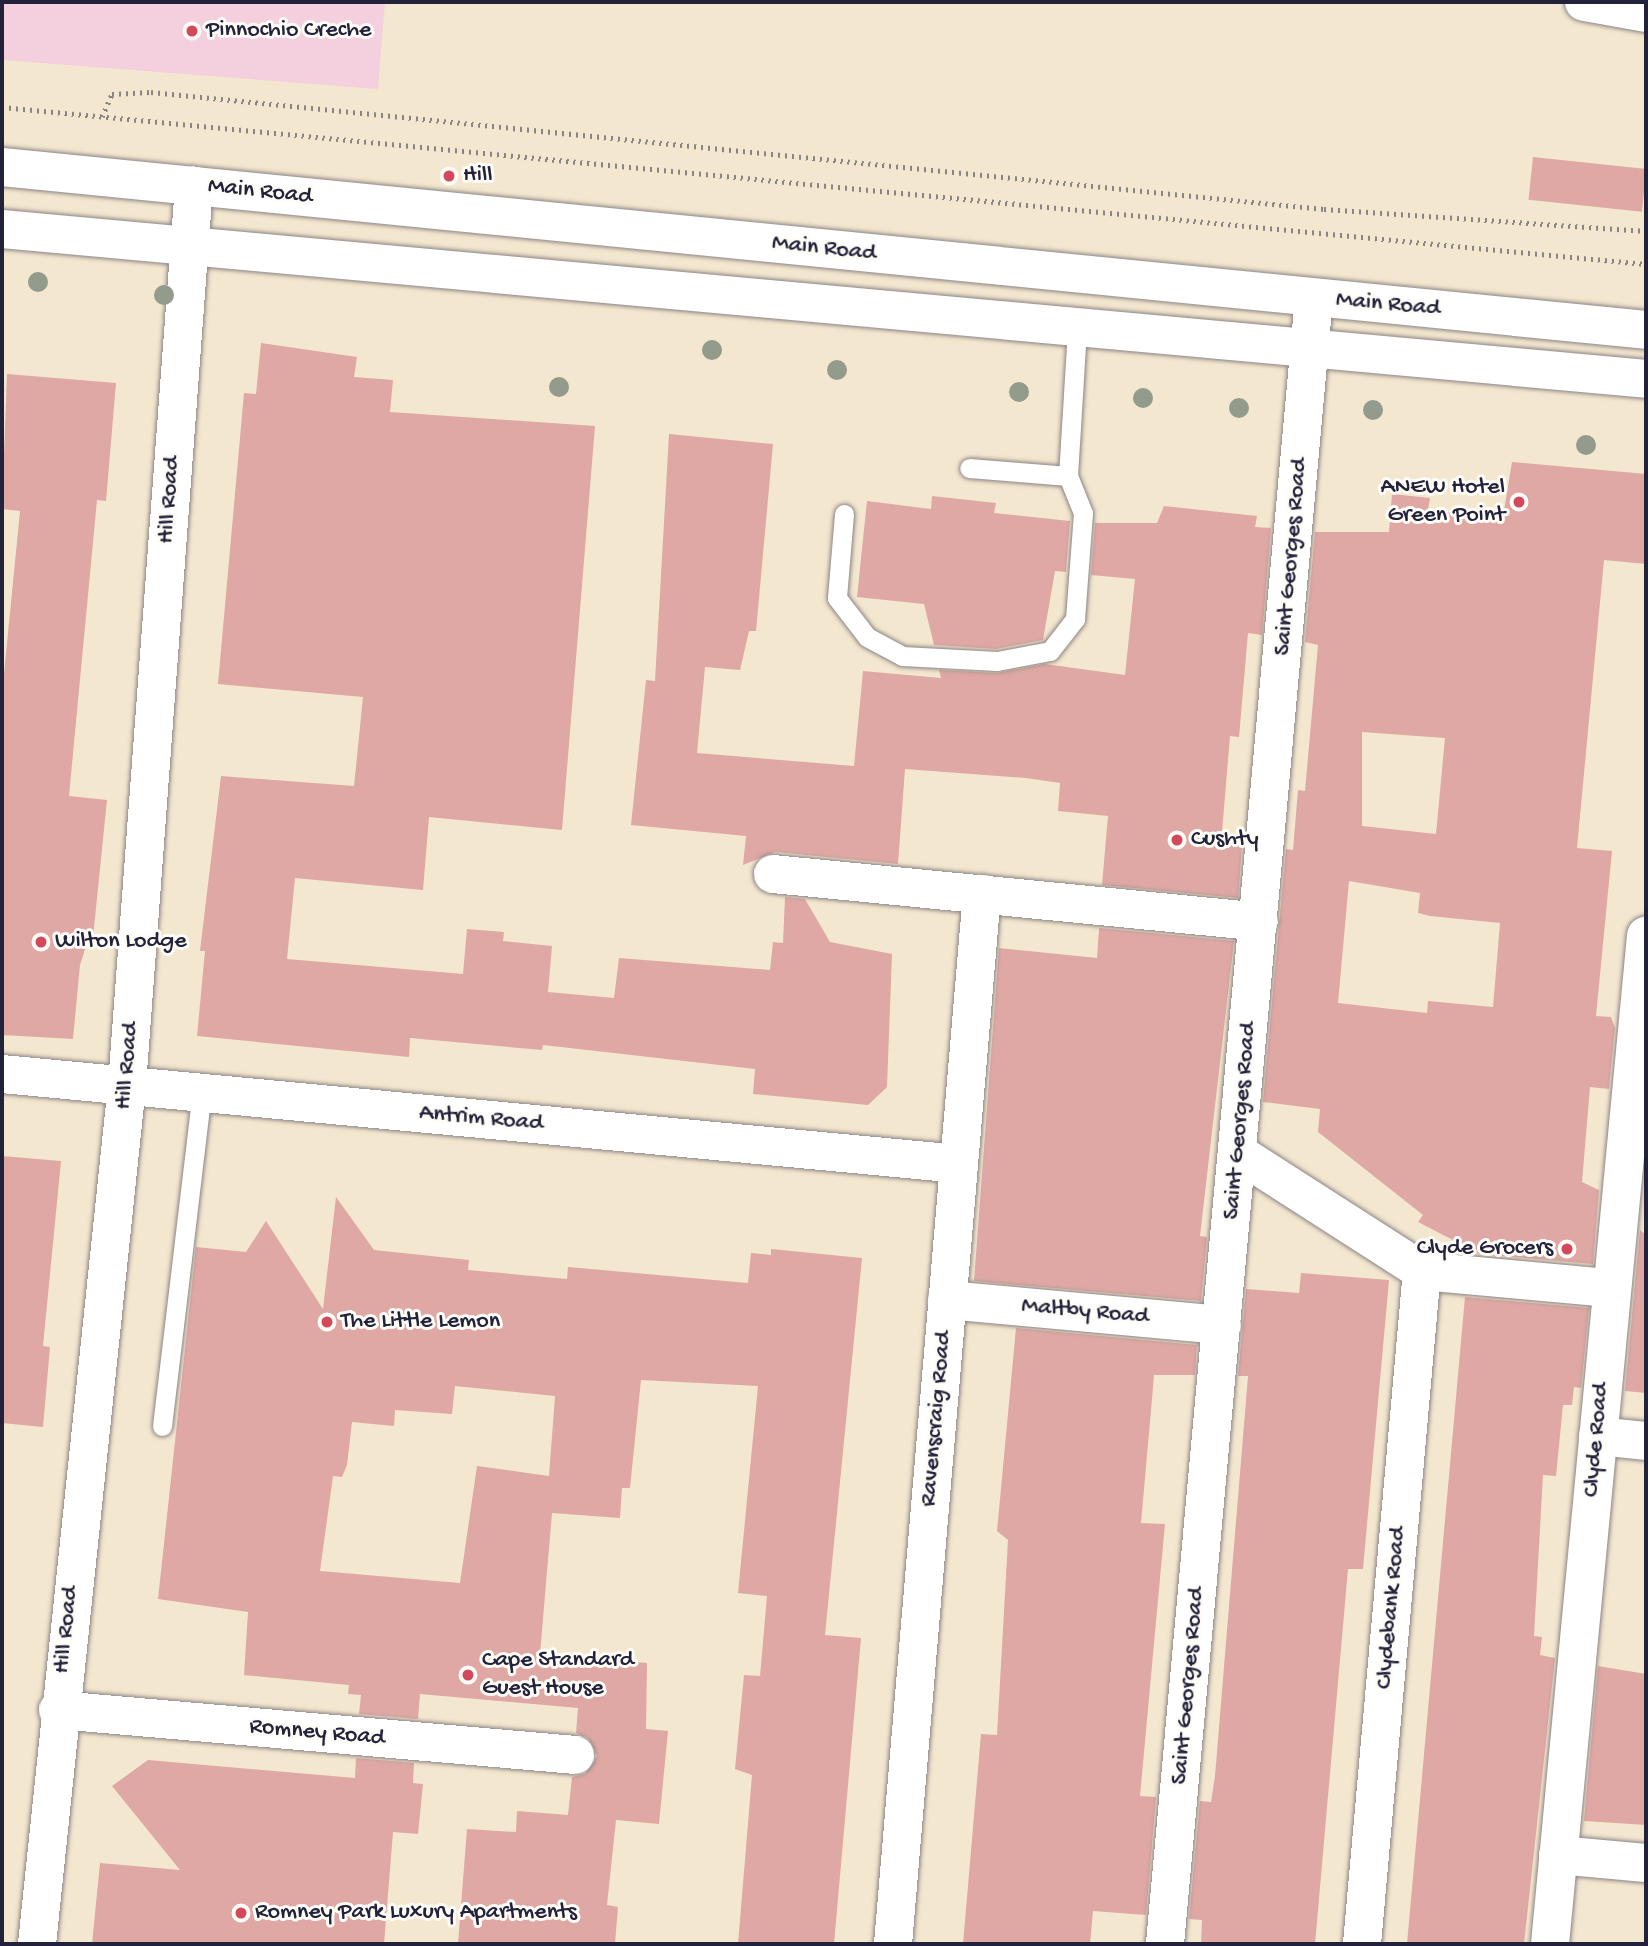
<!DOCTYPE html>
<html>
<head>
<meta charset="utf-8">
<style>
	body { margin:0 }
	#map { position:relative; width:1648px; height:1946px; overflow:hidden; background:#f4e7cf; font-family:"Gochi Hand",sans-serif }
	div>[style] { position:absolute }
	.built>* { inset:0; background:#f4cfdd }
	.building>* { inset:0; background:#dfa8a4; transform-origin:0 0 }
	.path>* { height:4.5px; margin-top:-2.25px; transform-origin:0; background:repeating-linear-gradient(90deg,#8b8485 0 2px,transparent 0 7px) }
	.roads { filter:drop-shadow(0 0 2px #8b8485) drop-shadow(0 0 2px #8b8485) }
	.service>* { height:19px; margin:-9.5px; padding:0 9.5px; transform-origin:9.5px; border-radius:9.5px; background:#fff }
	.minor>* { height:38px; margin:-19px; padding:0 19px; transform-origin:19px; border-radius:19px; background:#fff }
	.secondary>* { height:38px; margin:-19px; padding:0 19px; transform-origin:19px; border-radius:19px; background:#fff }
	.primary>* { height:38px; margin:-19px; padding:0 19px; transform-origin:19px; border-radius:19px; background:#fff }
	.trees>* { width:20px; height:20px; margin:-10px; border-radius:50%; background:#929b8c }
	.dots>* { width:19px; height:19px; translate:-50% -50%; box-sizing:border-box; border:4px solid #fdfcf7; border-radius:50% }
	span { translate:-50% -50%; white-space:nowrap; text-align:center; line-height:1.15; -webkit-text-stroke:6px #fdfcf7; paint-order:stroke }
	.poi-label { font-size:24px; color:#22223b }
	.left { translate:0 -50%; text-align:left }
	.right { translate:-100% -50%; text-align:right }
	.street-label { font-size:24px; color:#22223b }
	.frame { position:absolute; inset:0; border:4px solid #22223b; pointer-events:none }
</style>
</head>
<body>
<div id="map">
	<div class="built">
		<div style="clip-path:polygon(2px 2px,385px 2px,378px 89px,2px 60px)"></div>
	</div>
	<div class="building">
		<div style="left:1533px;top:157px;width:114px;height:43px;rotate:6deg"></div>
		<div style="clip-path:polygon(261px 343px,357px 357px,354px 377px,393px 380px,390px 412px,595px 426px,562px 830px,429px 817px,423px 890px,295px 878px,287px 959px,463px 974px,467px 929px,504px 932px,503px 941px,552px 946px,548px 992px,614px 998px,619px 958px,770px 970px,773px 942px,783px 943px,785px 897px,805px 899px,830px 942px,892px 954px,887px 1087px,868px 1105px,753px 1094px,755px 1069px,543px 1045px,542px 1050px,410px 1038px,409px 1057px,197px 1036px,205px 951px,200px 951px,221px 776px,354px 786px,363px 697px,218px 684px,244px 393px,256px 394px)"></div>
		<div style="clip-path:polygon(7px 374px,116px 383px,106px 501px,97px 500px,69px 796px,107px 800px,92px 947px,86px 946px,80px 965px,73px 1039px,2px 1035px,2px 694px,20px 511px,2px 509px)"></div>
		<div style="clip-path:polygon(669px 434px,773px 444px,756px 631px,749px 631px,740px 670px,705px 667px,697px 753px,854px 766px,863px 671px,941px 678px,939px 670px,997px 673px,1045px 664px,1125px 675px,1135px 579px,1091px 575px,1095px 523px,1157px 523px,1164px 506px,1257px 516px,1255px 527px,1271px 528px,1262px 635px,1248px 633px,1239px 737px,1230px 736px,1221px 844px,1242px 846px,1238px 898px,1102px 885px,1108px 816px,1058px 811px,1060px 783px,1026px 778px,905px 769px,898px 864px,775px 852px,743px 865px,746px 836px,631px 825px,646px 680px,655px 681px)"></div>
		<div style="clip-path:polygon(evenodd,1512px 462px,1646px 474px,1646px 564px,1604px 560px,1577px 848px,1612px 851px,1596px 1016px,1611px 1017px,1615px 1028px,1609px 1089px,1590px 1087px,1582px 1182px,1599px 1190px,1593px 1264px,1480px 1254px,1418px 1222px,1423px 1215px,1318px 1132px,1320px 1109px,1263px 1102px,1286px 849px,1293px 850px,1298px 790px,1305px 791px,1318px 645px,1305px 642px,1315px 532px,1389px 532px,1392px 494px,1430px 498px,1428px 510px,1503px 517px,1512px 462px,1362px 732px,1445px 738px,1436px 834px,1362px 826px,1362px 732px,1512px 462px,1349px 881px,1420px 893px,1418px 913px,1430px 916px,1500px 923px,1493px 1007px,1428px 1001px,1427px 1013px,1338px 1003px,1349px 881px)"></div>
		<div style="clip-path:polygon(932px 496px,996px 503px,994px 513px,1070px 521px,1066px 572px,1055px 571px,1043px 640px,996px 649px,934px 645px,924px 604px,857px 597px,867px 501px,931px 509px)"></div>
		<div style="clip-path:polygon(1099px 928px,1234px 941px,1200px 1236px,1207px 1237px,1201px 1301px,974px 1281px,999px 948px,1097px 958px)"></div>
		<div style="clip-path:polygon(2px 1156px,61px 1161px,43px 1346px,50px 1347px,43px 1427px,2px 1423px)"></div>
		<div style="clip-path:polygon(evenodd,336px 1197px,374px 1250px,469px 1260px,468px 1270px,567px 1279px,568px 1267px,748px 1283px,751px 1253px,771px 1255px,771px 1249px,862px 1258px,825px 1635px,861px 1638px,834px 1944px,738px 1944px,752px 1775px,735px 1769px,744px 1675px,760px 1676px,767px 1596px,738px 1593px,758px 1386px,641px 1380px,630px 1488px,622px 1488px,620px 1518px,552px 1513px,540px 1654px,647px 1663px,646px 1729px,668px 1731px,659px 1824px,616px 1820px,607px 1905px,618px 1907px,615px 1944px,458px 1944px,467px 1829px,516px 1832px,517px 1811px,568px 1815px,572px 1777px,585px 1774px,597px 1756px,588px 1738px,576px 1733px,578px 1708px,420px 1694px,418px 1719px,359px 1714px,361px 1695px,348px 1694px,349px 1685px,244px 1675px,248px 1612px,158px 1599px,196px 1247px,246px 1252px,266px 1221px,323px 1309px,336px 1197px,455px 1386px,555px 1396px,549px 1476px,477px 1466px,460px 1583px,320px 1571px,333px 1476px,342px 1477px,347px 1465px,352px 1422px,394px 1426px,395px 1410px,452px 1414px,455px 1386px)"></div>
		<div style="clip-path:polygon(1640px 1230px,1646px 1235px,1646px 1393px,1625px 1391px)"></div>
		<div style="clip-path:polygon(1301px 1273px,1389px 1280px,1363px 1569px,1348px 1569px,1315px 1944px,1201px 1943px,1202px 1920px,1189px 1919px,1200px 1801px,1211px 1802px,1215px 1776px,1248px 1376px,1238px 1376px,1246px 1289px,1299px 1293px)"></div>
		<div style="clip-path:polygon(1465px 1297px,1589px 1308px,1581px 1388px,1574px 1387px,1572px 1405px,1563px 1405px,1556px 1476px,1543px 1475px,1534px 1636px,1542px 1637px,1540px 1655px,1555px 1658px,1524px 1944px,1407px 1944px)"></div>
		<div style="clip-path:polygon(1016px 1328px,1197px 1345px,1195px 1375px,1154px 1375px,1152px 1399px,1141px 1523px,1165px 1524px,1140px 1796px,1156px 1797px,1146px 1915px,1093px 1911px,1090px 1944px,963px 1944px,981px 1734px,997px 1735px,1008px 1540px,997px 1531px)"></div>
		<div style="clip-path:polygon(1598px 1666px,1646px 1674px,1646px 1825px,1584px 1821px)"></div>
		<div style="clip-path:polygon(356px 1758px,414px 1763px,413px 1783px,423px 1784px,418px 1834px,393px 1832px,384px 1944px,92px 1944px,100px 1863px,180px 1870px,112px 1786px,148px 1760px,355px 1778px)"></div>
	</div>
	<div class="path">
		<div style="left:2px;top:107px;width:1651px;rotate:5.46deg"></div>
		<div style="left:102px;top:117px;width:25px;rotate:-67deg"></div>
		<div style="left:112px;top:94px;width:39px;rotate:-3deg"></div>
		<div style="left:151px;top:92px;width:1179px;rotate:5.7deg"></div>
		<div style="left:1324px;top:209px;width:323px;rotate:3.9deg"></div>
	</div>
	<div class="roads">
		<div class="service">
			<div style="left:1068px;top:476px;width:149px;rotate:-86.5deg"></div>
			<div style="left:844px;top:514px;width:84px;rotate:94.8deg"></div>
			<div style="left:837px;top:598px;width:49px;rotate:52.4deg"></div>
			<div style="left:867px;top:637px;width:40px;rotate:28deg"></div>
			<div style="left:902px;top:656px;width:95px;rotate:3deg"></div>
			<div style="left:997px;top:661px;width:54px;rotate:-10.7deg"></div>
			<div style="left:1050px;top:651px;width:41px;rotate:-52deg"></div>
			<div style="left:1075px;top:619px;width:106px;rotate:-85.7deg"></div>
			<div style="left:1083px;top:513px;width:40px;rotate:-112deg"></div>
			<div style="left:1068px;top:476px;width:99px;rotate:-175.4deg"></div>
			<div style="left:162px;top:1426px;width:336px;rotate:-83.2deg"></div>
		</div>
		<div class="minor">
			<div style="left:773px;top:874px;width:488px;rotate:5.6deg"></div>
			<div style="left:2px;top:1074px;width:961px;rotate:5.37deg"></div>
			<div style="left:1238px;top:1153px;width:219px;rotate:32.7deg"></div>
			<div style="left:1422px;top:1271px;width:189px;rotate:5.2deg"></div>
			<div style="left:947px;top:1300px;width:276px;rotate:5.2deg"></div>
			<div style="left:1598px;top:1436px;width:48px;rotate:5.9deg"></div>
			<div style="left:58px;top:1710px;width:519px;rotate:4.97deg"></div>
			<div style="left:1558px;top:1855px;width:88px;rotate:5.2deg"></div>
			<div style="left:37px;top:1944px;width:864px;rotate:-84.02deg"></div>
			<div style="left:127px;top:1085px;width:902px;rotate:-85.74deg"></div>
			<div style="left:893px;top:1944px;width:1054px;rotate:-85.16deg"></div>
			<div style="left:1165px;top:1944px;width:1653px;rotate:-84.83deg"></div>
			<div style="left:1362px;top:1944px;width:676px;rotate:-84.91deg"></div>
			<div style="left:1550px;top:1944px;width:1013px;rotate:-84.56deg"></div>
		</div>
		<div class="secondary">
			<div style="left:2px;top:167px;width:1652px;rotate:5.66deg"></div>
			<div style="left:2px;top:229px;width:1651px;rotate:5.21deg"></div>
		</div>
		<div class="primary">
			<div style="left:1584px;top:2px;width:63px;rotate:10.1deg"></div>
		</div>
	</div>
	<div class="trees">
		<div style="left:38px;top:282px"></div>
		<div style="left:164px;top:295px"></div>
		<div style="left:712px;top:350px"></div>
		<div style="left:837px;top:370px"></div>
		<div style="left:559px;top:387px"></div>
		<div style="left:1019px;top:392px"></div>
		<div style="left:1143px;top:398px"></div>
		<div style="left:1239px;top:408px"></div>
		<div style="left:1373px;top:410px"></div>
		<div style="left:1586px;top:445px"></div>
	</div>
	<div class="dots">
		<div style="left:192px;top:31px;background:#d1495b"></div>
		<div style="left:449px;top:176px;background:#d1495b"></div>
		<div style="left:1519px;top:502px;background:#d1495b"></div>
		<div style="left:1177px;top:840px;background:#d1495b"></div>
		<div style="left:41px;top:942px;background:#d1495b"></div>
		<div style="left:1567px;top:1249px;background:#d1495b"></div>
		<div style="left:327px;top:1322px;background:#d1495b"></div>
		<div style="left:468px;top:1675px;background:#d1495b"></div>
		<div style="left:241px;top:1913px;background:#d1495b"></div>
	</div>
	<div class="poi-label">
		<span class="left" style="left:206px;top:31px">Pinnochio Creche</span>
		<span class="left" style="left:463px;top:176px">Hill</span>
		<span class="right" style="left:1505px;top:502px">ANEW Hotel<br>Green Point</span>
		<span class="left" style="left:1191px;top:840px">Cushty</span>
		<span class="left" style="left:55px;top:942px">Wilton Lodge</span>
		<span class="right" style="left:1553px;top:1249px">Clyde Grocers</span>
		<span class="left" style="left:341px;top:1322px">The Little Lemon</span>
		<span class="left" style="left:482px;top:1675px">Cape Standard<br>Guest House</span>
		<span class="left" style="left:255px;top:1913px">Romney Park Luxury Apartments</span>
	</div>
	<div class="street-label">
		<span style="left:260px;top:192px;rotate:6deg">Main Road</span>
		<span style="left:824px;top:249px;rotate:6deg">Main Road</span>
		<span style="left:1388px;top:305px;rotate:5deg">Main Road</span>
		<span style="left:170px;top:500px;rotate:-86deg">Hill Road</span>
		<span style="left:1292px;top:557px;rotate:-85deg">Saint Georges Road</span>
		<span style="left:128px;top:1066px;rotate:-85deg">Hill Road</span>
		<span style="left:481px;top:1119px;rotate:5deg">Antrim Road</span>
		<span style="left:1241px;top:1121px;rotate:-85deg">Saint Georges Road</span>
		<span style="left:1085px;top:1312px;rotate:5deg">Maltby Road</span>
		<span style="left:937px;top:1419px;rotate:-85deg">Ravenscraig Road</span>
		<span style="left:1597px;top:1440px;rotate:-85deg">Clyde Road</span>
		<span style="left:1392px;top:1608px;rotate:-85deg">Clydebank Road</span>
		<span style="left:67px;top:1630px;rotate:-84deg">Hill Road</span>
		<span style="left:1189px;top:1686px;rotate:-85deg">Saint Georges Road</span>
		<span style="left:317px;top:1733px;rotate:5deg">Romney Road</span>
	</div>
	<div class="frame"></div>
</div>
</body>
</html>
